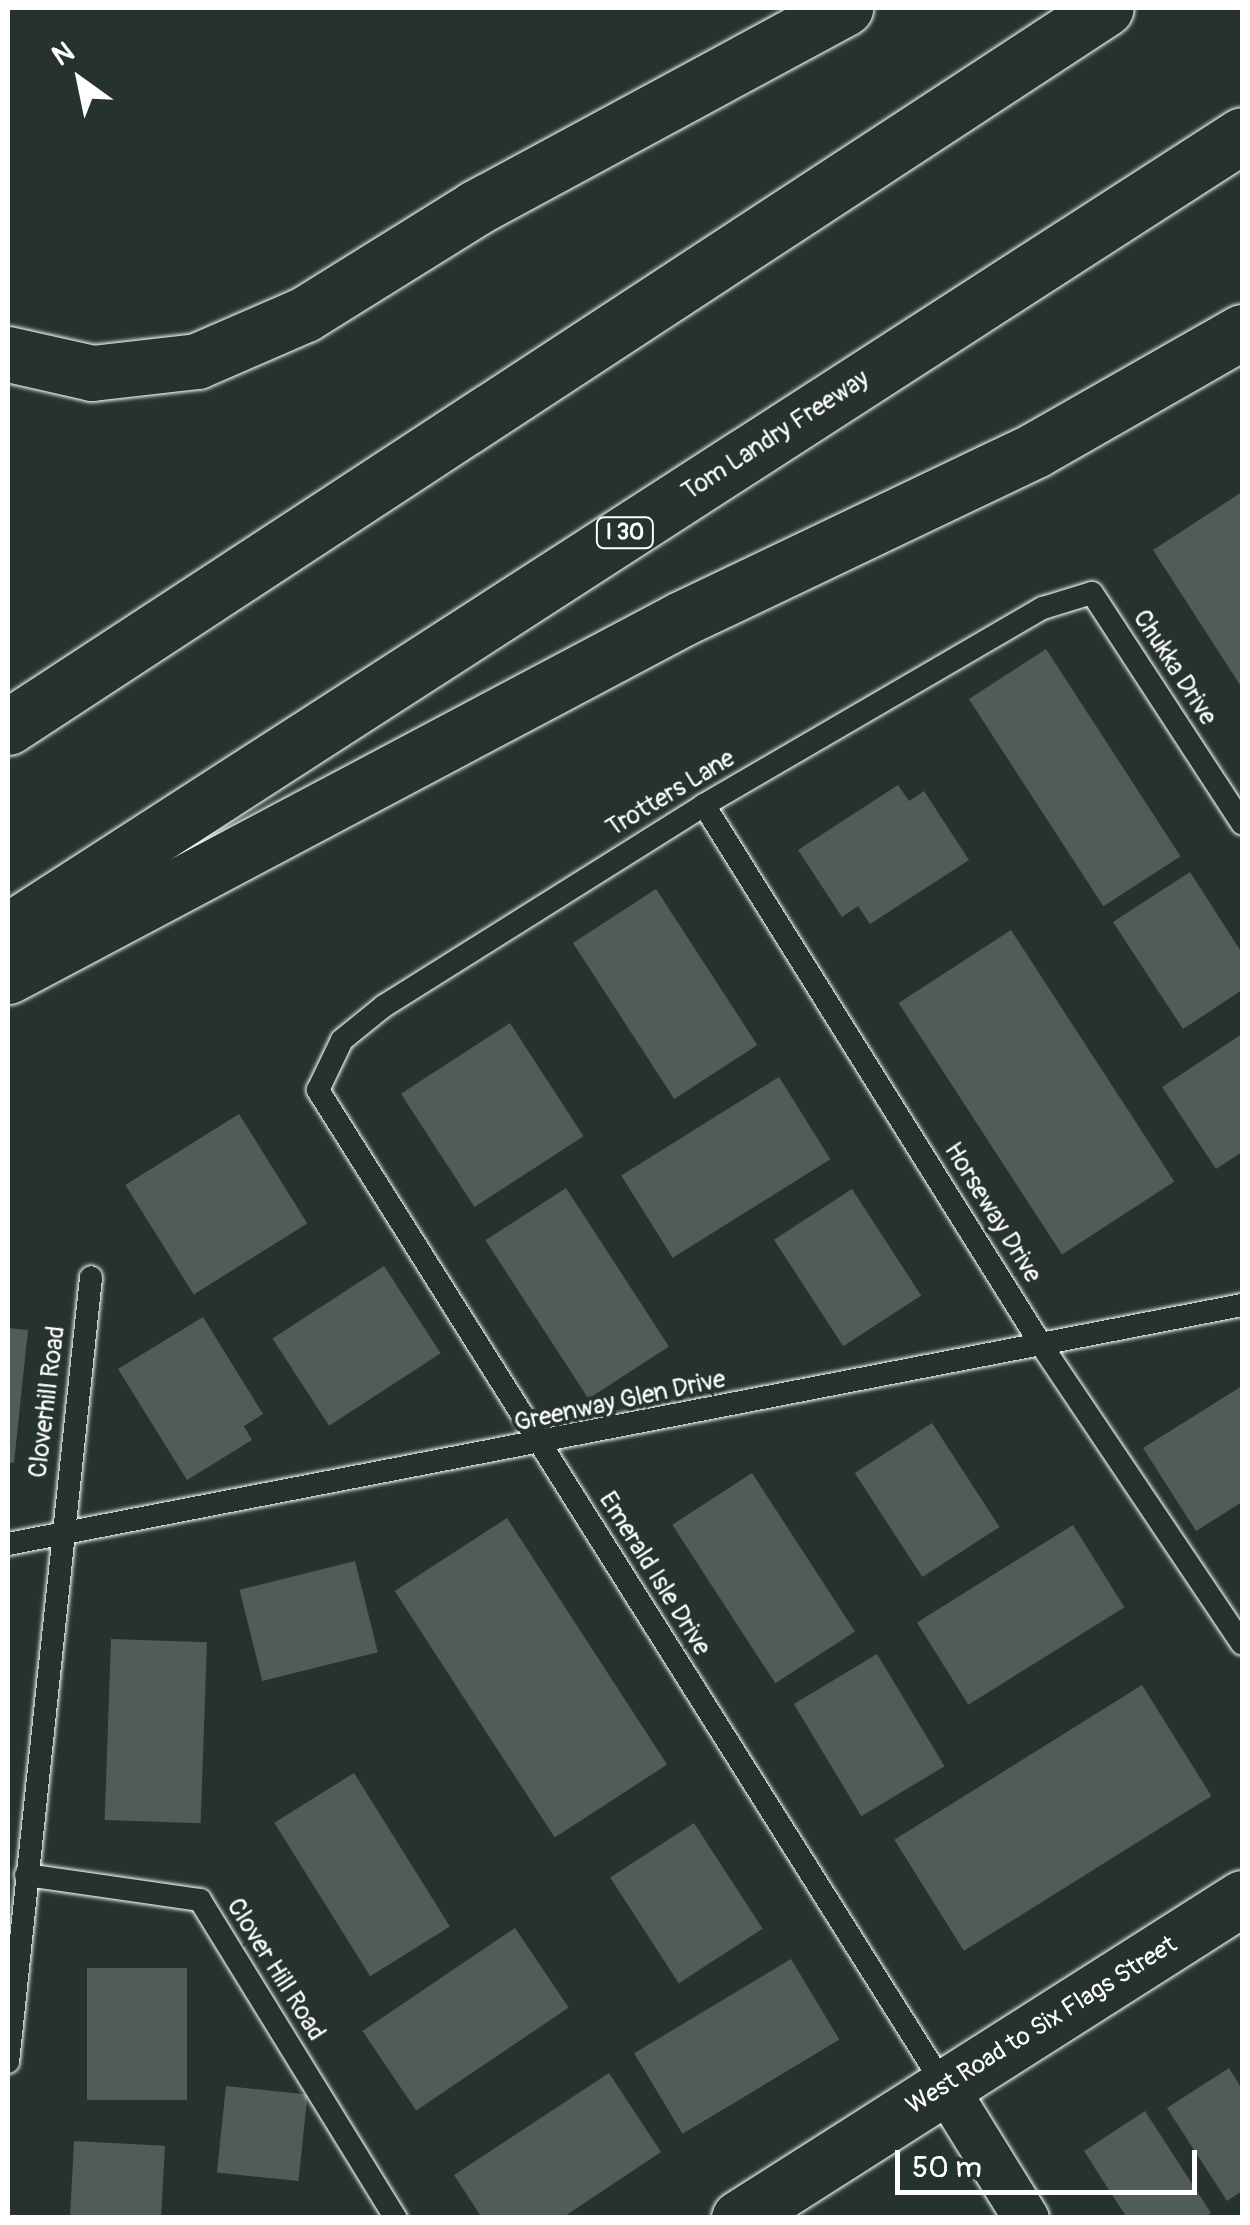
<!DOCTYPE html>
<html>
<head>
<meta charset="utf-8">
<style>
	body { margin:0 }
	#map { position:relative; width:1250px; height:2225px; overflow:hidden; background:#26332d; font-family:Pangolin,sans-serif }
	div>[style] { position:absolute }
	.building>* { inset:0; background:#515c57; transform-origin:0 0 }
	.roads { filter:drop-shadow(0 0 2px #fff) drop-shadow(0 0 2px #fff) }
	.lane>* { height:22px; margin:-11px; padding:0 11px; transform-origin:11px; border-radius:11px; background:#26332d }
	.street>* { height:45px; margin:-22.5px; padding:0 22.5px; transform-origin:22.5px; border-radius:22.5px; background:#26332d }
	.secondary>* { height:55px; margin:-27.5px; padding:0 27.5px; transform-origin:27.5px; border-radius:27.5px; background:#26332d }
	.highway>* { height:55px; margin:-27.5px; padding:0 27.5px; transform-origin:27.5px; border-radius:27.5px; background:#26332d }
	span { translate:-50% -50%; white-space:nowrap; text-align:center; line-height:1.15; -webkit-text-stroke:8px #26332d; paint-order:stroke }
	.shield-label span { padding:2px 8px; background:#26332d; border:2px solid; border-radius:8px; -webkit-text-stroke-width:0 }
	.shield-label { font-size:22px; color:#fff; font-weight:700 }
	.street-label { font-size:25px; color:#fff }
	.frame { position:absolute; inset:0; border:10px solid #fff; pointer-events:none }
	.north { position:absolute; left:30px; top:30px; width:100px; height:100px; -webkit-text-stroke:8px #26332d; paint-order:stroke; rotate:327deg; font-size:28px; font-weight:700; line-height:40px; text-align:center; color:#fff }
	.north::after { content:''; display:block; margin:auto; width:35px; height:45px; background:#fff; clip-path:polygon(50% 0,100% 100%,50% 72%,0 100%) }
	.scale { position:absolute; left:895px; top:2150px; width:302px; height:45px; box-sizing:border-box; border:5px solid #fff; border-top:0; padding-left:12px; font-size:30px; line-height:35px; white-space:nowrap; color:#fff; -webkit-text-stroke:8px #26332d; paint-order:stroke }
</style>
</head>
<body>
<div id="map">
	<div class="building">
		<div style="clip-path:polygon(1242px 492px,1242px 688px,1153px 550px)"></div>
		<div style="left:1046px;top:649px;width:247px;height:92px;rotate:57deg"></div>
		<div style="clip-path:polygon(898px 785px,909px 801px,924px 791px,969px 860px,870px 924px,858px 906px,842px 917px,798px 850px)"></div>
		<div style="clip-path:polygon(1190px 872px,1242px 953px,1242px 990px,1183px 1029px,1113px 922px)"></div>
		<div style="left:656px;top:889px;width:186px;height:99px;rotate:57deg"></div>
		<div style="left:1011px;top:930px;width:300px;height:134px;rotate:57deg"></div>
		<div style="left:510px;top:1023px;width:135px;height:130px;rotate:57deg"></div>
		<div style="clip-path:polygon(1242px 1034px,1242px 1152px,1216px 1169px,1162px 1087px)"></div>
		<div style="left:779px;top:1077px;width:97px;height:186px;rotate:58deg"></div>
		<div style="left:239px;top:1114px;width:129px;height:134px;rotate:58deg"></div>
		<div style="left:566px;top:1188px;width:189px;height:96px;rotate:57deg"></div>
		<div style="left:852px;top:1189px;width:127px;height:93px;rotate:57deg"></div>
		<div style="left:384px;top:1266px;width:104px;height:133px;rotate:57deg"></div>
		<div style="clip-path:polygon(203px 1317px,263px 1414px,244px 1426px,252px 1440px,187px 1480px,118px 1369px)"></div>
		<div style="clip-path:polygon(8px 1328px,28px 1330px,14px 1463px,8px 1462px)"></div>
		<div style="clip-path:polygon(1242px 1386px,1242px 1502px,1196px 1531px,1143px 1448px)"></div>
		<div style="left:932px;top:1423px;width:124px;height:92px;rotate:57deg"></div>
		<div style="left:752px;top:1473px;width:189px;height:95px;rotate:57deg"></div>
		<div style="left:507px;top:1518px;width:294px;height:134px;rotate:57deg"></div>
		<div style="left:1073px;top:1525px;width:97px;height:184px;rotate:58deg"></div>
		<div style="left:355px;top:1561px;width:94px;height:119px;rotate:76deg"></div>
		<div style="left:111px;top:1639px;width:96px;height:181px;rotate:2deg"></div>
		<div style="left:877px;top:1654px;width:131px;height:97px;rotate:59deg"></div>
		<div style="left:1142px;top:1685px;width:131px;height:292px;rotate:58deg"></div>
		<div style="left:354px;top:1773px;width:181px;height:94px;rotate:58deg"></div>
		<div style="left:694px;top:1823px;width:126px;height:100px;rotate:57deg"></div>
		<div style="left:515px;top:1928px;width:96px;height:184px;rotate:56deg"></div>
		<div style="left:791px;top:1959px;width:94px;height:183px;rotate:59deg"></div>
		<div style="left:187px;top:1968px;width:132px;height:100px;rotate:90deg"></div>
		<div style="clip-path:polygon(1229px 2068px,1242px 2089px,1242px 2191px,1227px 2201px,1167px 2108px)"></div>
		<div style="clip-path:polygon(609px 2073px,661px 2152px,562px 2218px,482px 2218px,454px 2175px)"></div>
		<div style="left:226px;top:2086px;width:82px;height:87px;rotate:6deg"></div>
		<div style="clip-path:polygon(1145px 2111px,1211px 2213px,1204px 2218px,1127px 2218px,1084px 2151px)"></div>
		<div style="left:74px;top:2141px;width:91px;height:77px;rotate:3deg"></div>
	</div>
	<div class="roads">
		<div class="lane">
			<div style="left:704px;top:805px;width:634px;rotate:58.01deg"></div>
			<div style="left:1040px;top:1343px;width:362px;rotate:56.1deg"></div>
			<div style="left:8px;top:1544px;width:1257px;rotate:-10.96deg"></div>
			<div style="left:26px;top:1875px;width:176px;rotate:8.2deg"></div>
			<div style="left:200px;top:1900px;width:374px;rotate:58.4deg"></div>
			<div style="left:8px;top:2062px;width:789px;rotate:-83.96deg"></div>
			<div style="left:945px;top:2087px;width:1178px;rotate:-122.17deg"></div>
			<div style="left:318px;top:1090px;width:55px;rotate:-64.4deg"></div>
			<div style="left:342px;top:1040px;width:54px;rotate:-39deg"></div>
			<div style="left:384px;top:1006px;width:378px;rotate:-32.1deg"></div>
			<div style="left:704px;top:805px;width:392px;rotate:-30.2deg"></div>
			<div style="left:1043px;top:608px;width:51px;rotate:-17deg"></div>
			<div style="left:1092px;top:593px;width:275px;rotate:56.9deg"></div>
		</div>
		<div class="street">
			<div style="left:945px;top:2087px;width:154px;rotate:58.3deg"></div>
		</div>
		<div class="secondary">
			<div style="left:739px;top:2218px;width:596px;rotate:-32.46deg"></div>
		</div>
		<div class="highway">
			<div style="left:8px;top:354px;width:86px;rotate:12.7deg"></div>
			<div style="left:92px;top:373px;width:106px;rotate:-6.5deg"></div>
			<div style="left:197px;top:361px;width:118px;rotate:-23.5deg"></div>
			<div style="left:305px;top:314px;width:200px;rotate:-31.9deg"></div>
			<div style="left:475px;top:208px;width:421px;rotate:-28.4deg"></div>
			<div style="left:8px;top:727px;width:1312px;rotate:-33.22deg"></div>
			<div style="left:8px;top:931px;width:1468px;rotate:-32.82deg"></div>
			<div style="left:8px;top:976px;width:762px;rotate:-27.94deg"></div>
			<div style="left:681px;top:619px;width:392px;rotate:-25.5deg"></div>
			<div style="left:1035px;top:450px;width:238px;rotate:-29.7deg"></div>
		</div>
	</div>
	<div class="shield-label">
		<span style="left:625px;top:533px">I 30</span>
	</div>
	<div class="street-label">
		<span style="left:776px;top:436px;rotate:-33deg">Tom Landry Freeway</span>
		<span style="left:1174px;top:668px;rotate:57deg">Chukka Drive</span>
		<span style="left:671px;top:794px;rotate:-31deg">Trotters Lane</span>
		<span style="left:992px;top:1213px;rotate:58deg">Horseway Drive</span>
		<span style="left:48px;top:1402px;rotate:-83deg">Cloverhill Road</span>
		<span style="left:620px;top:1402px;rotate:-12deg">Greenway Glen Drive</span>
		<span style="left:654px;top:1574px;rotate:58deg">Emerald Isle Drive</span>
		<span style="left:275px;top:1970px;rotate:58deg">Clover Hill Road</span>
		<span style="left:1042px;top:2026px;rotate:-32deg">West Road to Six Flags Street</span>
	</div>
	<div class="frame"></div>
	<div class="north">N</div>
	<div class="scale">50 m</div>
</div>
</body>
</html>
